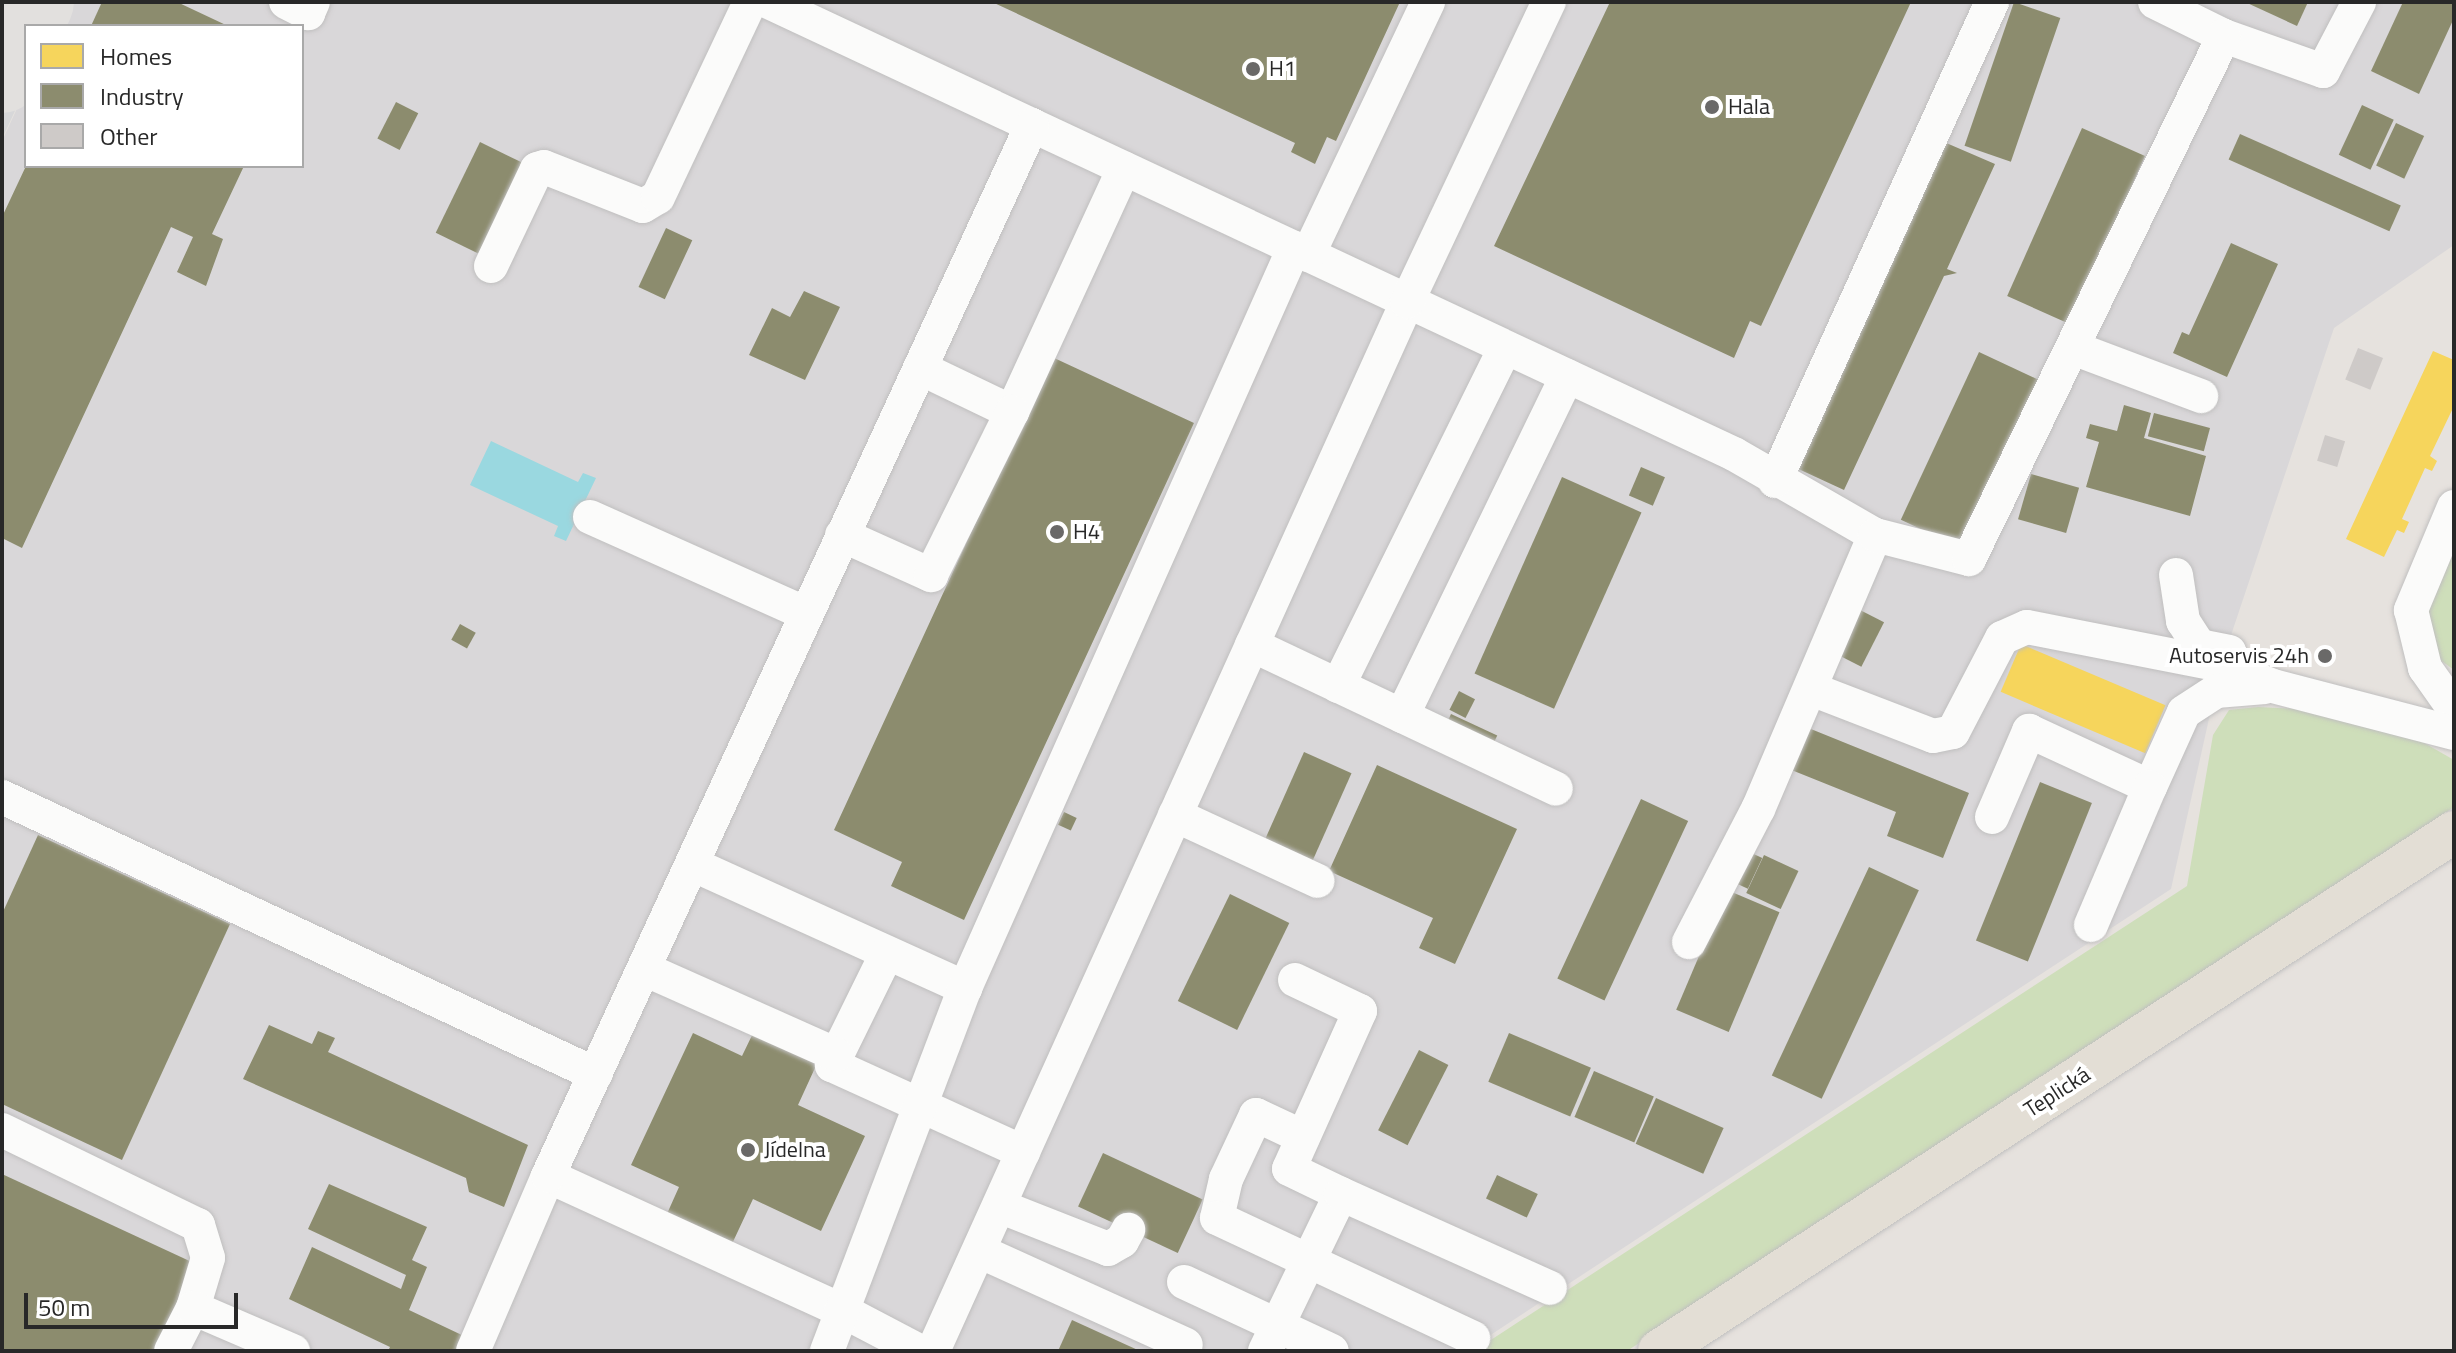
<!DOCTYPE html>
<html>
<head>
<meta charset="utf-8">
<style>
	body { margin:0 }
	#map { position:relative; width:2456px; height:1353px; overflow:hidden; background:#e6e2de; font-family:"Titillium Web",sans-serif }
	div>[style] { position:absolute }
	.industrial>* { inset:0; background:#d9d7d9 }
	.airport>* { inset:0; background:#d7d7d9 }
	.green>* { inset:0; background:#cedeba }
	.water>* { inset:0; background:#9ad8e0 }
	.homes>* { inset:0; background:#f6d55c; transform-origin:0 0 }
	.industry>* { inset:0; background:#8c8c6e; transform-origin:0 0 }
	.taxiway>* { height:78px; margin:-39px; padding:0 39px; transform-origin:39px; border-radius:39px; background:#e2e0de }
	.building>* { inset:0; background:#cecac8; transform-origin:0 0 }
	.roads { filter:drop-shadow(0 0 2px #c0bfbf) drop-shadow(0 0 2px #c0bfbf) }
	.minor>* { height:34px; margin:-17px; padding:0 17px; transform-origin:17px; border-radius:17px; background:#fbfbfa }
	.major>* { height:42px; margin:-21px; padding:0 21px; transform-origin:21px; border-radius:21px; background:#e3ded5 }
	.dots>* { width:22px; height:22px; translate:-50% -50%; box-sizing:border-box; border:4px solid #fff; border-radius:50% }
	span { translate:-50% -50%; white-space:nowrap; text-align:center; line-height:1.15; -webkit-text-stroke:8px #fff; paint-order:stroke }
	.poi-label { font-size:22px; color:#282828 }
	.left { translate:0 -50%; text-align:left }
	.right { translate:-100% -50%; text-align:right }
	.street-label { font-size:22px; color:#282828 }
	.frame { position:absolute; inset:0; border:4px solid #282828; pointer-events:none }
	.legend { position:absolute; left:24px; top:24px; width:280px; height:144px; box-sizing:border-box; background:#fff; border:2px solid #a9a9a9; margin:0; padding:10px 14px; list-style:none; font-size:24px; color:#282828 }
	.legend li { display:flex; align-items:center; gap:16px; height:40px }
	.legend b { width:40px; border:2px solid #a9a9a9 }
	.scale { position:absolute; left:24px; top:1293px; width:214px; height:36px; box-sizing:border-box; border:4px solid #282828; border-top:0; padding-left:10px; font-size:24px; line-height:28px; white-space:nowrap; color:#282828; -webkit-text-stroke:6px #fff; paint-order:stroke }
</style>
</head>
<body>
<div id="map">
	<div class="industrial">
		<div style="clip-path:polygon(66px 2px,2454px 2px,2454px 245px,2334px 328px,2221px 665px,2171px 889px,1466px 1351px,2px 1351px,2px 141px,26px 89px,26px 166px,302px 166px,302px 26px,55px 26px)"></div>
	</div>
	<div class="airport">
		<div style="clip-path:polygon(2px 2px,65px 2px,54px 26px,26px 26px,26px 87px,2px 139px)"></div>
	</div>
	<div class="green">
		<div style="clip-path:polygon(2454px 531px,2454px 670px,2439px 659px,2422px 610px)"></div>
		<div style="clip-path:polygon(2258px 707px,2301px 709px,2419px 740px,2454px 760px,2454px 807px,1627px 1351px,1474px 1351px,2187px 886px,2213px 735px,2229px 710px)"></div>
	</div>
	<div class="water">
		<div style="clip-path:polygon(491px 441px,578px 482px,583px 473px,596px 478px,566px 541px,554px 536px,558px 526px,470px 485px)"></div>
	</div>
	<div class="homes">
		<div style="clip-path:polygon(2433px 351px,2454px 360px,2454px 406px,2430px 456px,2437px 461px,2432px 471px,2425px 468px,2402px 519px,2409px 522px,2404px 533px,2397px 530px,2384px 557px,2346px 539px)"></div>
		<div style="left:2021px;top:644px;width:157px;height:52px;rotate:23deg"></div>
	</div>
	<div class="industry">
		<div style="clip-path:polygon(102px 2px,177px 2px,228px 26px,91px 26px)"></div>
		<div style="clip-path:polygon(992px 2px,1400px 2px,1336px 141px,1327px 137px,1315px 164px,1291px 152px,1295px 143px)"></div>
		<div style="clip-path:polygon(1610px 2px,1911px 2px,1761px 326px,1750px 321px,1734px 358px,1494px 246px)"></div>
		<div style="left:2014px;top:2px;width:49px;height:152px;rotate:19deg"></div>
		<div style="clip-path:polygon(2245px 2px,2308px 2px,2297px 26px)"></div>
		<div style="clip-path:polygon(2403px 2px,2454px 2px,2454px 18px,2419px 94px,2371px 71px)"></div>
		<div style="left:396px;top:102px;width:25px;height:41px;rotate:27deg"></div>
		<div style="left:2362px;top:105px;width:35px;height:55px;rotate:25deg"></div>
		<div style="left:2396px;top:123px;width:31px;height:47px;rotate:25deg"></div>
		<div style="left:2082px;top:128px;width:69px;height:184px;rotate:24deg"></div>
		<div style="left:2240px;top:134px;width:176px;height:28px;rotate:24deg"></div>
		<div style="left:480px;top:142px;width:49px;height:101px;rotate:26deg"></div>
		<div style="clip-path:polygon(1944px 142px,1995px 164px,1947px 269px,1957px 273px,1944px 276px,1844px 490px,1794px 467px)"></div>
		<div style="clip-path:polygon(26px 166px,244px 166px,212px 234px,223px 239px,206px 286px,177px 272px,193px 237px,171px 227px,22px 548px,2px 538px,2px 217px)"></div>
		<div style="left:666px;top:228px;width:29px;height:65px;rotate:25deg"></div>
		<div style="clip-path:polygon(2231px 243px,2278px 264px,2227px 377px,2173px 353px,2182px 332px,2189px 335px)"></div>
		<div style="clip-path:polygon(804px 291px,840px 307px,805px 380px,749px 355px,772px 308px,790px 317px)"></div>
		<div style="left:1979px;top:352px;width:71px;height:185px;rotate:25deg"></div>
		<div style="clip-path:polygon(1052px 357px,1194px 423px,964px 920px,891px 886px,902px 862px,834px 830px)"></div>
		<div style="clip-path:polygon(2124px 405px,2151px 413px,2144px 438px,2206px 456px,2190px 516px,2086px 487px,2099px 442px,2086px 438px,2090px 424px,2117px 431px)"></div>
		<div style="left:2154px;top:413px;width:58px;height:24px;rotate:15deg"></div>
		<div style="left:1641px;top:467px;width:26px;height:31px;rotate:23deg"></div>
		<div style="left:2031px;top:474px;width:50px;height:47px;rotate:16deg"></div>
		<div style="left:1562px;top:477px;width:87px;height:215px;rotate:24deg"></div>
		<div style="left:1860px;top:610px;width:27px;height:50px;rotate:27deg"></div>
		<div style="left:460px;top:624px;width:18px;height:18px;rotate:29deg"></div>
		<div style="left:1459px;top:691px;width:18px;height:21px;rotate:27deg"></div>
		<div style="left:1451px;top:714px;width:51px;height:19px;rotate:25deg"></div>
		<div style="clip-path:polygon(1801px 725px,1969px 793px,1943px 858px,1887px 836px,1896px 812px,1784px 767px)"></div>
		<div style="left:1304px;top:752px;width:52px;height:110px;rotate:24deg"></div>
		<div style="clip-path:polygon(1377px 765px,1517px 829px,1455px 964px,1419px 948px,1433px 918px,1329px 871px)"></div>
		<div style="left:2040px;top:782px;width:56px;height:171px;rotate:22deg"></div>
		<div style="left:1641px;top:799px;width:52px;height:198px;rotate:25deg"></div>
		<div style="left:1064px;top:812px;width:14px;height:14px;rotate:25deg"></div>
		<div style="clip-path:polygon(38px 835px,230px 924px,122px 1160px,2px 1104px,2px 914px)"></div>
		<div style="left:1745px;top:850px;width:19px;height:34px;rotate:25deg"></div>
		<div style="left:1764px;top:855px;width:38px;height:42px;rotate:25deg"></div>
		<div style="left:1869px;top:867px;width:55px;height:230px;rotate:25deg"></div>
		<div style="left:1727px;top:890px;width:57px;height:130px;rotate:23deg"></div>
		<div style="left:1230px;top:894px;width:66px;height:119px;rotate:26deg"></div>
		<div style="clip-path:polygon(269px 1025px,312px 1044px,318px 1031px,335px 1038px,328px 1052px,528px 1145px,504px 1207px,469px 1192px,466px 1178px,243px 1079px)"></div>
		<div style="clip-path:polygon(756px 1027px,820px 1057px,798px 1105px,865px 1136px,821px 1231px,753px 1199px,731px 1246px,666px 1216px,679px 1187px,631px 1165px,693px 1033px,742px 1056px)"></div>
		<div style="left:1509px;top:1033px;width:89px;height:53px;rotate:23deg"></div>
		<div style="left:1419px;top:1050px;width:33px;height:90px;rotate:27deg"></div>
		<div style="left:1594px;top:1071px;width:65px;height:50px;rotate:23deg"></div>
		<div style="left:1656px;top:1098px;width:74px;height:50px;rotate:24deg"></div>
		<div style="left:1103px;top:1153px;width:110px;height:59px;rotate:25deg"></div>
		<div style="clip-path:polygon(2px 1174px,196px 1264px,157px 1351px,2px 1351px)"></div>
		<div style="left:1497px;top:1175px;width:45px;height:26px;rotate:25deg"></div>
		<div style="clip-path:polygon(329px 1184px,427px 1227px,412px 1260px,427px 1267px,409px 1310px,466px 1337px,460px 1351px,388px 1351px,390px 1347px,289px 1299px,312px 1247px,401px 1289px,406px 1275px,308px 1229px)"></div>
		<div style="clip-path:polygon(1072px 1320px,1140px 1351px,1058px 1351px)"></div>
	</div>
	<div class="taxiway">
		<div style="left:2px;top:74px;width:79px;rotate:-65.4deg"></div>
	</div>
	<div class="building">
		<div style="left:2358px;top:348px;width:27px;height:34px;rotate:22deg"></div>
		<div style="left:2325px;top:435px;width:21px;height:27px;rotate:17deg"></div>
	</div>
	<div class="roads">
		<div class="minor">
			<div style="left:286px;top:2px;width:25px;rotate:27deg"></div>
			<div style="left:308px;top:13px;width:12px;rotate:-66deg"></div>
			<div style="left:769px;top:2px;width:1066px;rotate:25.1deg"></div>
			<div style="left:1734px;top:454px;width:163px;rotate:29.9deg"></div>
			<div style="left:1875px;top:535px;width:298px;rotate:113.1deg"></div>
			<div style="left:1758px;top:809px;width:150px;rotate:117.4deg"></div>
			<div style="left:2155px;top:2px;width:77px;rotate:26.2deg"></div>
			<div style="left:2224px;top:36px;width:105px;rotate:19.5deg"></div>
			<div style="left:2323px;top:71px;width:78px;rotate:-62.4deg"></div>
			<div style="left:1308px;top:255px;width:280px;rotate:-64.6deg"></div>
			<div style="left:491px;top:266px;width:107px;rotate:-64.6deg"></div>
			<div style="left:537px;top:169px;width:7px;rotate:-16deg"></div>
			<div style="left:544px;top:167px;width:106px;rotate:21.5deg"></div>
			<div style="left:643px;top:206px;width:17px;rotate:-31deg"></div>
			<div style="left:658px;top:197px;width:216px;rotate:-64.7deg"></div>
			<div style="left:2073px;top:348px;width:137px;rotate:20.6deg"></div>
			<div style="left:920px;top:368px;width:102px;rotate:25.6deg"></div>
			<div style="left:1012px;top:412px;width:268px;rotate:-65.3deg"></div>
			<div style="left:1775px;top:481px;width:526px;rotate:-65.63deg"></div>
			<div style="left:2454px;top:507px;width:112px;rotate:112.7deg"></div>
			<div style="left:2411px;top:610px;width:60px;rotate:76.4deg"></div>
			<div style="left:2425px;top:668px;width:50px;rotate:54.7deg"></div>
			<div style="left:590px;top:517px;width:235px;rotate:24.1deg"></div>
			<div style="left:842px;top:535px;width:98px;rotate:24.2deg"></div>
			<div style="left:931px;top:575px;width:182px;rotate:-63.6deg"></div>
			<div style="left:1875px;top:535px;width:97px;rotate:14.3deg"></div>
			<div style="left:1969px;top:559px;width:582px;rotate:-64.01deg"></div>
			<div style="left:2176px;top:575px;width:47px;rotate:81.3deg"></div>
			<div style="left:2183px;top:621px;width:30px;rotate:57deg"></div>
			<div style="left:2199px;top:646px;width:31px;rotate:11deg"></div>
			<div style="left:1252px;top:645px;width:336px;rotate:25.3deg"></div>
			<div style="left:1338px;top:686px;width:377px;rotate:-63.7deg"></div>
			<div style="left:1819px;top:692px;width:122px;rotate:21.1deg"></div>
			<div style="left:1933px;top:736px;width:20px;rotate:-11deg"></div>
			<div style="left:1953px;top:732px;width:106px;rotate:-62.5deg"></div>
			<div style="left:2002px;top:638px;width:27px;rotate:-24deg"></div>
			<div style="left:2027px;top:627px;width:198px;rotate:11.1deg"></div>
			<div style="left:2221px;top:665px;width:56px;rotate:22deg"></div>
			<div style="left:2273px;top:686px;width:187px;rotate:14.6deg"></div>
			<div style="left:1402px;top:716px;width:378px;rotate:-64.1deg"></div>
			<div style="left:2px;top:797px;width:655px;rotate:25.04deg"></div>
			<div style="left:1175px;top:815px;width:157px;rotate:24.8deg"></div>
			<div style="left:1992px;top:817px;width:94px;rotate:-66.7deg"></div>
			<div style="left:2029px;top:731px;width:133px;rotate:24.8deg"></div>
			<div style="left:2150px;top:787px;width:82px;rotate:-65.6deg"></div>
			<div style="left:2184px;top:712px;width:38px;rotate:-33deg"></div>
			<div style="left:2216px;top:691px;width:49px;rotate:-4.7deg"></div>
			<div style="left:694px;top:865px;width:298px;rotate:24.4deg"></div>
			<div style="left:2091px;top:925px;width:150px;rotate:-66.9deg"></div>
			<div style="left:887px;top:953px;width:125px;rotate:116.2deg"></div>
			<div style="left:832px;top:1065px;width:210px;rotate:24.5deg"></div>
			<div style="left:644px;top:969px;width:211px;rotate:24deg"></div>
			<div style="left:1295px;top:980px;width:72px;rotate:25.5deg"></div>
			<div style="left:1360px;top:1011px;width:173px;rotate:114.2deg"></div>
			<div style="left:1289px;top:1169px;width:58px;rotate:25.7deg"></div>
			<div style="left:2px;top:1130px;width:218px;rotate:25.9deg"></div>
			<div style="left:198px;top:1225px;width:34px;rotate:73deg"></div>
			<div style="left:208px;top:1258px;width:52px;rotate:106.7deg"></div>
			<div style="left:193px;top:1308px;width:48px;rotate:117.1deg"></div>
			<div style="left:1303px;top:1137px;width:52px;rotate:-154.9deg"></div>
			<div style="left:1256px;top:1115px;width:71px;rotate:115.1deg"></div>
			<div style="left:1226px;top:1179px;width:40px;rotate:103deg"></div>
			<div style="left:1217px;top:1218px;width:283px;rotate:25.1deg"></div>
			<div style="left:548px;top:1176px;width:322px;rotate:24.6deg"></div>
			<div style="left:841px;top:1310px;width:88px;rotate:27.7deg"></div>
			<div style="left:999px;top:1206px;width:117px;rotate:21.5deg"></div>
			<div style="left:1108px;top:1249px;width:16px;rotate:-30deg"></div>
			<div style="left:1122px;top:1241px;width:13px;rotate:-61deg"></div>
			<div style="left:979px;top:1251px;width:227px;rotate:24.4deg"></div>
			<div style="left:1184px;top:1282px;width:163px;rotate:25deg"></div>
			<div style="left:193px;top:1308px;width:109px;rotate:23.3deg"></div>
			<div style="left:473px;top:1351px;width:190px;rotate:-66.8deg"></div>
			<div style="left:548px;top:1176px;width:1157px;rotate:-65.27deg"></div>
			<div style="left:827px;top:1351px;width:388px;rotate:-69.2deg"></div>
			<div style="left:965px;top:988px;width:810px;rotate:-66.03deg"></div>
			<div style="left:933px;top:1351px;width:1151px;rotate:-65.68deg"></div>
			<div style="left:1407px;top:302px;width:332px;rotate:-64.7deg"></div>
			<div style="left:1265px;top:1351px;width:174px;rotate:-64.2deg"></div>
			<div style="left:1341px;top:1194px;width:229px;rotate:24.2deg"></div>
		</div>
		<div class="major">
			<div style="left:1659px;top:1351px;width:949px;rotate:-33.14deg"></div>
		</div>
	</div>
	<div class="dots">
		<div style="left:1253px;top:69px;background:#6a6968"></div>
		<div style="left:1712px;top:107px;background:#6a6968"></div>
		<div style="left:1057px;top:532px;background:#6a6968"></div>
		<div style="left:2325px;top:656px;background:#6a6968"></div>
		<div style="left:748px;top:1150px;background:#6a6968"></div>
	</div>
	<div class="poi-label">
		<span class="left" style="left:1269px;top:69px">H1</span>
		<span class="left" style="left:1728px;top:107px">Hala</span>
		<span class="left" style="left:1073px;top:532px">H4</span>
		<span class="right" style="left:2309px;top:656px">Autoservis 24h</span>
		<span class="left" style="left:764px;top:1150px">Jídelna</span>
	</div>
	<div class="street-label">
		<span style="left:2057px;top:1092px;rotate:-33deg">Teplická</span>
	</div>
	<div class="frame"></div>
	<ul class="legend">
	<li><b style="height:22px;background:#f6d55c"></b>Homes</li>
	<li><b style="height:22px;background:#8c8c6e"></b>Industry</li>
	<li><b style="height:22px;background:#cecac8"></b>Other</li>
	</ul>
	<div class="scale">50 m</div>
</div>
</body>
</html>
